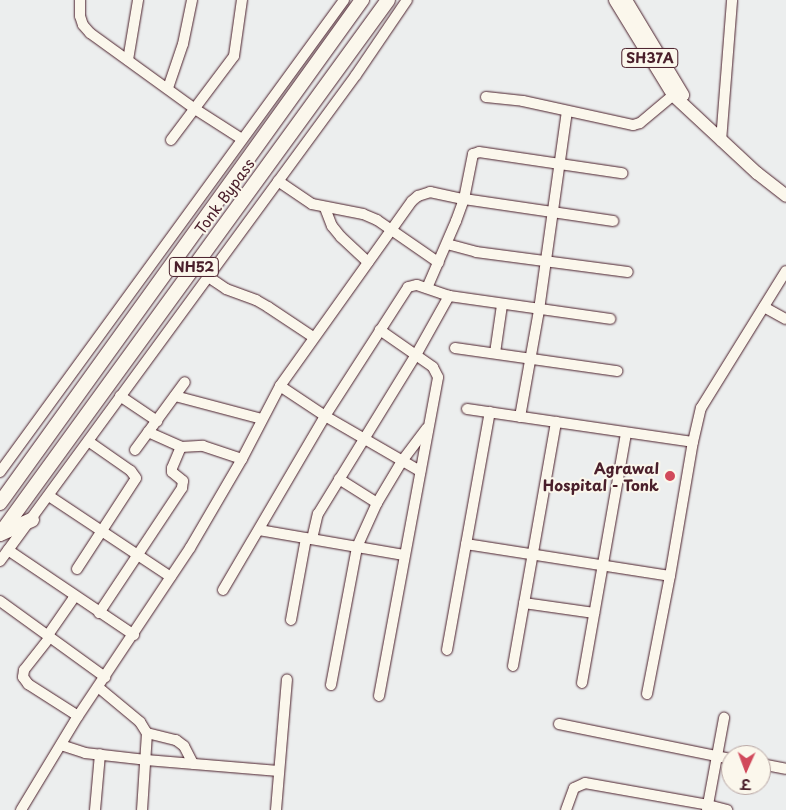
<!DOCTYPE html>
<html>
<head>
<meta charset="utf-8">
<style>
	body { margin:0 }
	#map { position:relative; width:786px; height:810px; overflow:hidden; background:#eceeee; font-family:"Playpen Sans","Playpen Sans Deva",sans-serif }
	div>[style] { position:absolute }
	.roads { filter:drop-shadow(0 0 1px #4a1f2b) drop-shadow(0 0 1px #4a1f2b) }
	.minor>* { height:10px; margin:-5px; padding:0 5px; transform-origin:5px; border-radius:5px; background:#fbf7ec }
	.major>* { height:12px; margin:-6px; padding:0 6px; transform-origin:6px; border-radius:6px; background:#fbf7ec }
	.highway>* { height:14px; margin:-7px; padding:0 7px; transform-origin:7px; border-radius:7px; background:#fbf7ec }
	.dots>* { width:14px; height:14px; translate:-50% -50%; box-sizing:border-box; border:2px solid #fbf7ec; border-radius:50% }
	span { translate:-50% -50%; white-space:nowrap; text-align:center; line-height:1.15; -webkit-text-stroke:4px #fbf7ec; paint-order:stroke }
	.shield-label span { padding:1px 4px; background:#fbf7ec; border:1px solid; border-radius:4px; -webkit-text-stroke-width:0 }
	.shield-label { font-size:14px; color:#4a1f2b; font-weight:700 }
	.street-label { font-size:15px; color:#4a1f2b }
	.poi-label { font-size:15px; color:#4a1f2b; font-weight:700 }
	.right { translate:-100% -50%; text-align:right }
	.north { position:absolute; left:721px; top:745px; width:50px; height:50px; box-sizing:border-box; background:#fbf7ec; border:1px solid #b4a19f; border-radius:50%; rotate:182deg; font-size:14px; font-weight:700; line-height:20px; text-align:center; color:#4a1f2b }
	.north::after { content:''; display:block; margin:auto; width:18px; height:22px; background:#d1495b; clip-path:polygon(50% 0,100% 100%,50% 72%,0 100%) }
</style>
</head>
<body>
<div id="map">
	<div class="roads">
		<div class="minor">
			<div style="left:80px;top:0;width:16px;rotate:90deg"></div>
			<div style="left:80px;top:16px;width:9px;rotate:72deg"></div>
			<div style="left:83px;top:25px;width:11px;rotate:49deg"></div>
			<div style="left:90px;top:33px;width:130px;rotate:35.9deg"></div>
			<div style="left:195px;top:109px;width:56px;rotate:32.6deg"></div>
			<div style="left:128px;top:60px;width:61px;rotate:-80.5deg"></div>
			<div style="left:168px;top:88px;width:46px;rotate:-71.2deg"></div>
			<div style="left:183px;top:44px;width:45px;rotate:-78.4deg"></div>
			<div style="left:486px;top:97px;width:37px;rotate:6deg"></div>
			<div style="left:523px;top:101px;width:113px;rotate:12.3deg"></div>
			<div style="left:633px;top:125px;width:7px;rotate:-16deg"></div>
			<div style="left:640px;top:123px;width:48px;rotate:-40deg"></div>
			<div style="left:171px;top:140px;width:105px;rotate:-53.1deg"></div>
			<div style="left:234px;top:56px;width:57px;rotate:-81.9deg"></div>
			<div style="left:721px;top:141px;width:141px;rotate:-85.5deg"></div>
			<div style="left:278px;top:181px;width:41px;rotate:34.1deg"></div>
			<div style="left:312px;top:204px;width:52px;rotate:11.1deg"></div>
			<div style="left:363px;top:214px;width:15px;rotate:23deg"></div>
			<div style="left:377px;top:220px;width:75px;rotate:34.7deg"></div>
			<div style="left:325px;top:208px;width:19px;rotate:69deg"></div>
			<div style="left:332px;top:226px;width:14px;rotate:51deg"></div>
			<div style="left:341px;top:237px;width:37px;rotate:43deg"></div>
			<div style="left:447px;top:244px;width:30px;rotate:15deg"></div>
			<div style="left:476px;top:252px;width:153px;rotate:7.5deg"></div>
			<div style="left:207px;top:276px;width:23px;rotate:34deg"></div>
			<div style="left:226px;top:289px;width:32px;rotate:20deg"></div>
			<div style="left:256px;top:300px;width:14px;rotate:30deg"></div>
			<div style="left:268px;top:307px;width:54px;rotate:33.7deg"></div>
			<div style="left:427px;top:288px;width:73px;rotate:-66.6deg"></div>
			<div style="left:456px;top:221px;width:23px;rotate:-70deg"></div>
			<div style="left:464px;top:199px;width:46px;rotate:-78.7deg"></div>
			<div style="left:473px;top:154px;width:6px;rotate:-18deg"></div>
			<div style="left:479px;top:152px;width:145px;rotate:8.4deg"></div>
			<div style="left:764px;top:307px;width:25px;rotate:29deg"></div>
			<div style="left:455px;top:348px;width:164px;rotate:8.1deg"></div>
			<div style="left:495px;top:353px;width:49px;rotate:-81.7deg"></div>
			<div style="left:280px;top:386px;width:54px;rotate:33.7deg"></div>
			<div style="left:325px;top:416px;width:110px;rotate:30.1deg"></div>
			<div style="left:120px;top:396px;width:45px;rotate:34deg"></div>
			<div style="left:175px;top:396px;width:90px;rotate:14.8deg"></div>
			<div style="left:467px;top:409px;width:228px;rotate:8.3deg"></div>
			<div style="left:520px;top:417px;width:109px;rotate:-79.9deg"></div>
			<div style="left:539px;top:310px;width:201px;rotate:-82deg"></div>
			<div style="left:148px;top:432px;width:36px;rotate:24deg"></div>
			<div style="left:181px;top:447px;width:22px;rotate:-3deg"></div>
			<div style="left:203px;top:446px;width:41px;rotate:18.4deg"></div>
			<div style="left:135px;top:450px;width:84px;rotate:-53.7deg"></div>
			<div style="left:0;top:472px;width:584px;rotate:-53.91deg"></div>
			<div style="left:339px;top:479px;width:45px;rotate:32.3deg"></div>
			<div style="left:49px;top:496px;width:146px;rotate:33.6deg"></div>
			<div style="left:259px;top:530px;width:147px;rotate:9.8deg"></div>
			<div style="left:312px;top:539px;width:26px;rotate:-77deg"></div>
			<div style="left:318px;top:514px;width:187px;rotate:-58.4deg"></div>
			<div style="left:416px;top:355px;width:68px;rotate:-60.8deg"></div>
			<div style="left:466px;top:544px;width:206px;rotate:8.9deg"></div>
			<div style="left:8px;top:550px;width:152px;rotate:34deg"></div>
			<div style="left:0;top:561px;width:602px;rotate:-53.78deg"></div>
			<div style="left:356px;top:75px;width:91px;rotate:-55.8deg"></div>
			<div style="left:77px;top:569px;width:108px;rotate:-57deg"></div>
			<div style="left:136px;top:478px;width:9px;rotate:-126deg"></div>
			<div style="left:131px;top:471px;width:52px;rotate:-145.1deg"></div>
			<div style="left:223px;top:590px;width:202px;rotate:-59.6deg"></div>
			<div style="left:325px;top:416px;width:153px;rotate:-57.2deg"></div>
			<div style="left:408px;top:287px;width:9px;rotate:-13deg"></div>
			<div style="left:417px;top:285px;width:34px;rotate:19deg"></div>
			<div style="left:449px;top:296px;width:163px;rotate:8.1deg"></div>
			<div style="left:0;top:601px;width:130px;rotate:35.9deg"></div>
			<div style="left:524px;top:603px;width:71px;rotate:8.1deg"></div>
			<div style="left:99px;top:613px;width:150px;rotate:-56.4deg"></div>
			<div style="left:182px;top:488px;width:7px;rotate:-82deg"></div>
			<div style="left:183px;top:481px;width:14px;rotate:-141deg"></div>
			<div style="left:172px;top:472px;width:4px;rotate:-90deg"></div>
			<div style="left:172px;top:468px;width:23px;rotate:-67deg"></div>
			<div style="left:291px;top:620px;width:83px;rotate:-79.6deg"></div>
			<div style="left:48px;top:635px;width:47px;rotate:-55.3deg"></div>
			<div style="left:50px;top:637px;width:42px;rotate:128.2deg"></div>
			<div style="left:24px;top:670px;width:7px;rotate:98deg"></div>
			<div style="left:23px;top:677px;width:9px;rotate:54deg"></div>
			<div style="left:28px;top:684px;width:59px;rotate:32.6deg"></div>
			<div style="left:447px;top:650px;width:242px;rotate:-79.8deg"></div>
			<div style="left:513px;top:666px;width:248px;rotate:-80deg"></div>
			<div style="left:582px;top:683px;width:254px;rotate:-80deg"></div>
			<div style="left:331px;top:685px;width:140px;rotate:-79.3deg"></div>
			<div style="left:357px;top:547px;width:48px;rotate:-65.6deg"></div>
			<div style="left:377px;top:503px;width:49px;rotate:-59.2deg"></div>
			<div style="left:402px;top:461px;width:41px;rotate:-52.9deg"></div>
			<div style="left:98px;top:687px;width:55px;rotate:39.8deg"></div>
			<div style="left:140px;top:722px;width:13px;rotate:58deg"></div>
			<div style="left:147px;top:733px;width:77px;rotate:93.7deg"></div>
			<div style="left:647px;top:694px;width:120px;rotate:-79deg"></div>
			<div style="left:670px;top:576px;width:136px;rotate:-80.3deg"></div>
			<div style="left:693px;top:442px;width:35px;rotate:-77deg"></div>
			<div style="left:701px;top:408px;width:161px;rotate:-58.2deg"></div>
			<div style="left:379px;top:696px;width:324px;rotate:-79.5deg"></div>
			<div style="left:438px;top:377px;width:11px;rotate:-117deg"></div>
			<div style="left:433px;top:367px;width:65px;rotate:-145.1deg"></div>
			<div style="left:559px;top:724px;width:176px;rotate:11.5deg"></div>
			<div style="left:147px;top:733px;width:30px;rotate:14deg"></div>
			<div style="left:176px;top:740px;width:10px;rotate:37deg"></div>
			<div style="left:184px;top:746px;width:20px;rotate:63deg"></div>
			<div style="left:61px;top:745px;width:25px;rotate:18deg"></div>
			<div style="left:85px;top:753px;width:61px;rotate:6.5deg"></div>
			<div style="left:146px;top:760px;width:133px;rotate:4.7deg"></div>
			<div style="left:761px;top:764px;width:25px;rotate:11deg"></div>
			<div style="left:21px;top:810px;width:110px;rotate:-58.8deg"></div>
			<div style="left:78px;top:716px;width:202px;rotate:-56.3deg"></div>
			<div style="left:190px;top:548px;width:103px;rotate:-59.7deg"></div>
			<div style="left:242px;top:459px;width:82px;rotate:-62.5deg"></div>
			<div style="left:280px;top:386px;width:227px;rotate:-54.5deg"></div>
			<div style="left:412px;top:201px;width:8px;rotate:-40deg"></div>
			<div style="left:418px;top:196px;width:13px;rotate:-18deg"></div>
			<div style="left:430px;top:192px;width:35px;rotate:12deg"></div>
			<div style="left:464px;top:199px;width:151px;rotate:8.4deg"></div>
			<div style="left:95px;top:810px;width:56px;rotate:-84.9deg"></div>
			<div style="left:276px;top:810px;width:131px;rotate:-85.2deg"></div>
			<div style="left:566px;top:810px;width:23px;rotate:-70deg"></div>
			<div style="left:574px;top:788px;width:12px;rotate:-24deg"></div>
			<div style="left:585px;top:783px;width:125px;rotate:10.1deg"></div>
			<div style="left:708px;top:805px;width:20px;rotate:15deg"></div>
			<div style="left:707px;top:810px;width:94px;rotate:-79.5deg"></div>
		</div>
		<div class="major">
			<div style="left:615px;top:0;width:111px;rotate:58.6deg"></div>
			<div style="left:673px;top:95px;width:115px;rotate:42.9deg"></div>
			<div style="left:757px;top:173px;width:37px;rotate:38deg"></div>
			<div style="left:626px;top:0;width:111px;rotate:59deg"></div>
		</div>
		<div class="highway">
			<div style="left:0;top:503px;width:620px;rotate:-54.26deg"></div>
			<div style="left:0;top:534px;width:660px;rotate:-54deg"></div>
			<div style="left:0;top:534px;width:35px;rotate:-24deg"></div>
		</div>
	</div>
	<div class="dots">
		<div style="left:670px;top:476px;background:#d1495b"></div>
	</div>
	<div class="shield-label">
		<span style="left:650px;top:58px">SH37A</span>
		<span style="left:194px;top:267px">NH52</span>
	</div>
	<div class="street-label">
		<span style="left:224px;top:196px;rotate:-54deg">Tonk Bypass</span>
	</div>
	<div class="poi-label">
		<span class="right" style="left:659px;top:476px">Agrawal<br>Hospital - Tonk</span>
	</div>
	<div class="north">उ</div>
</div>
</body>
</html>
